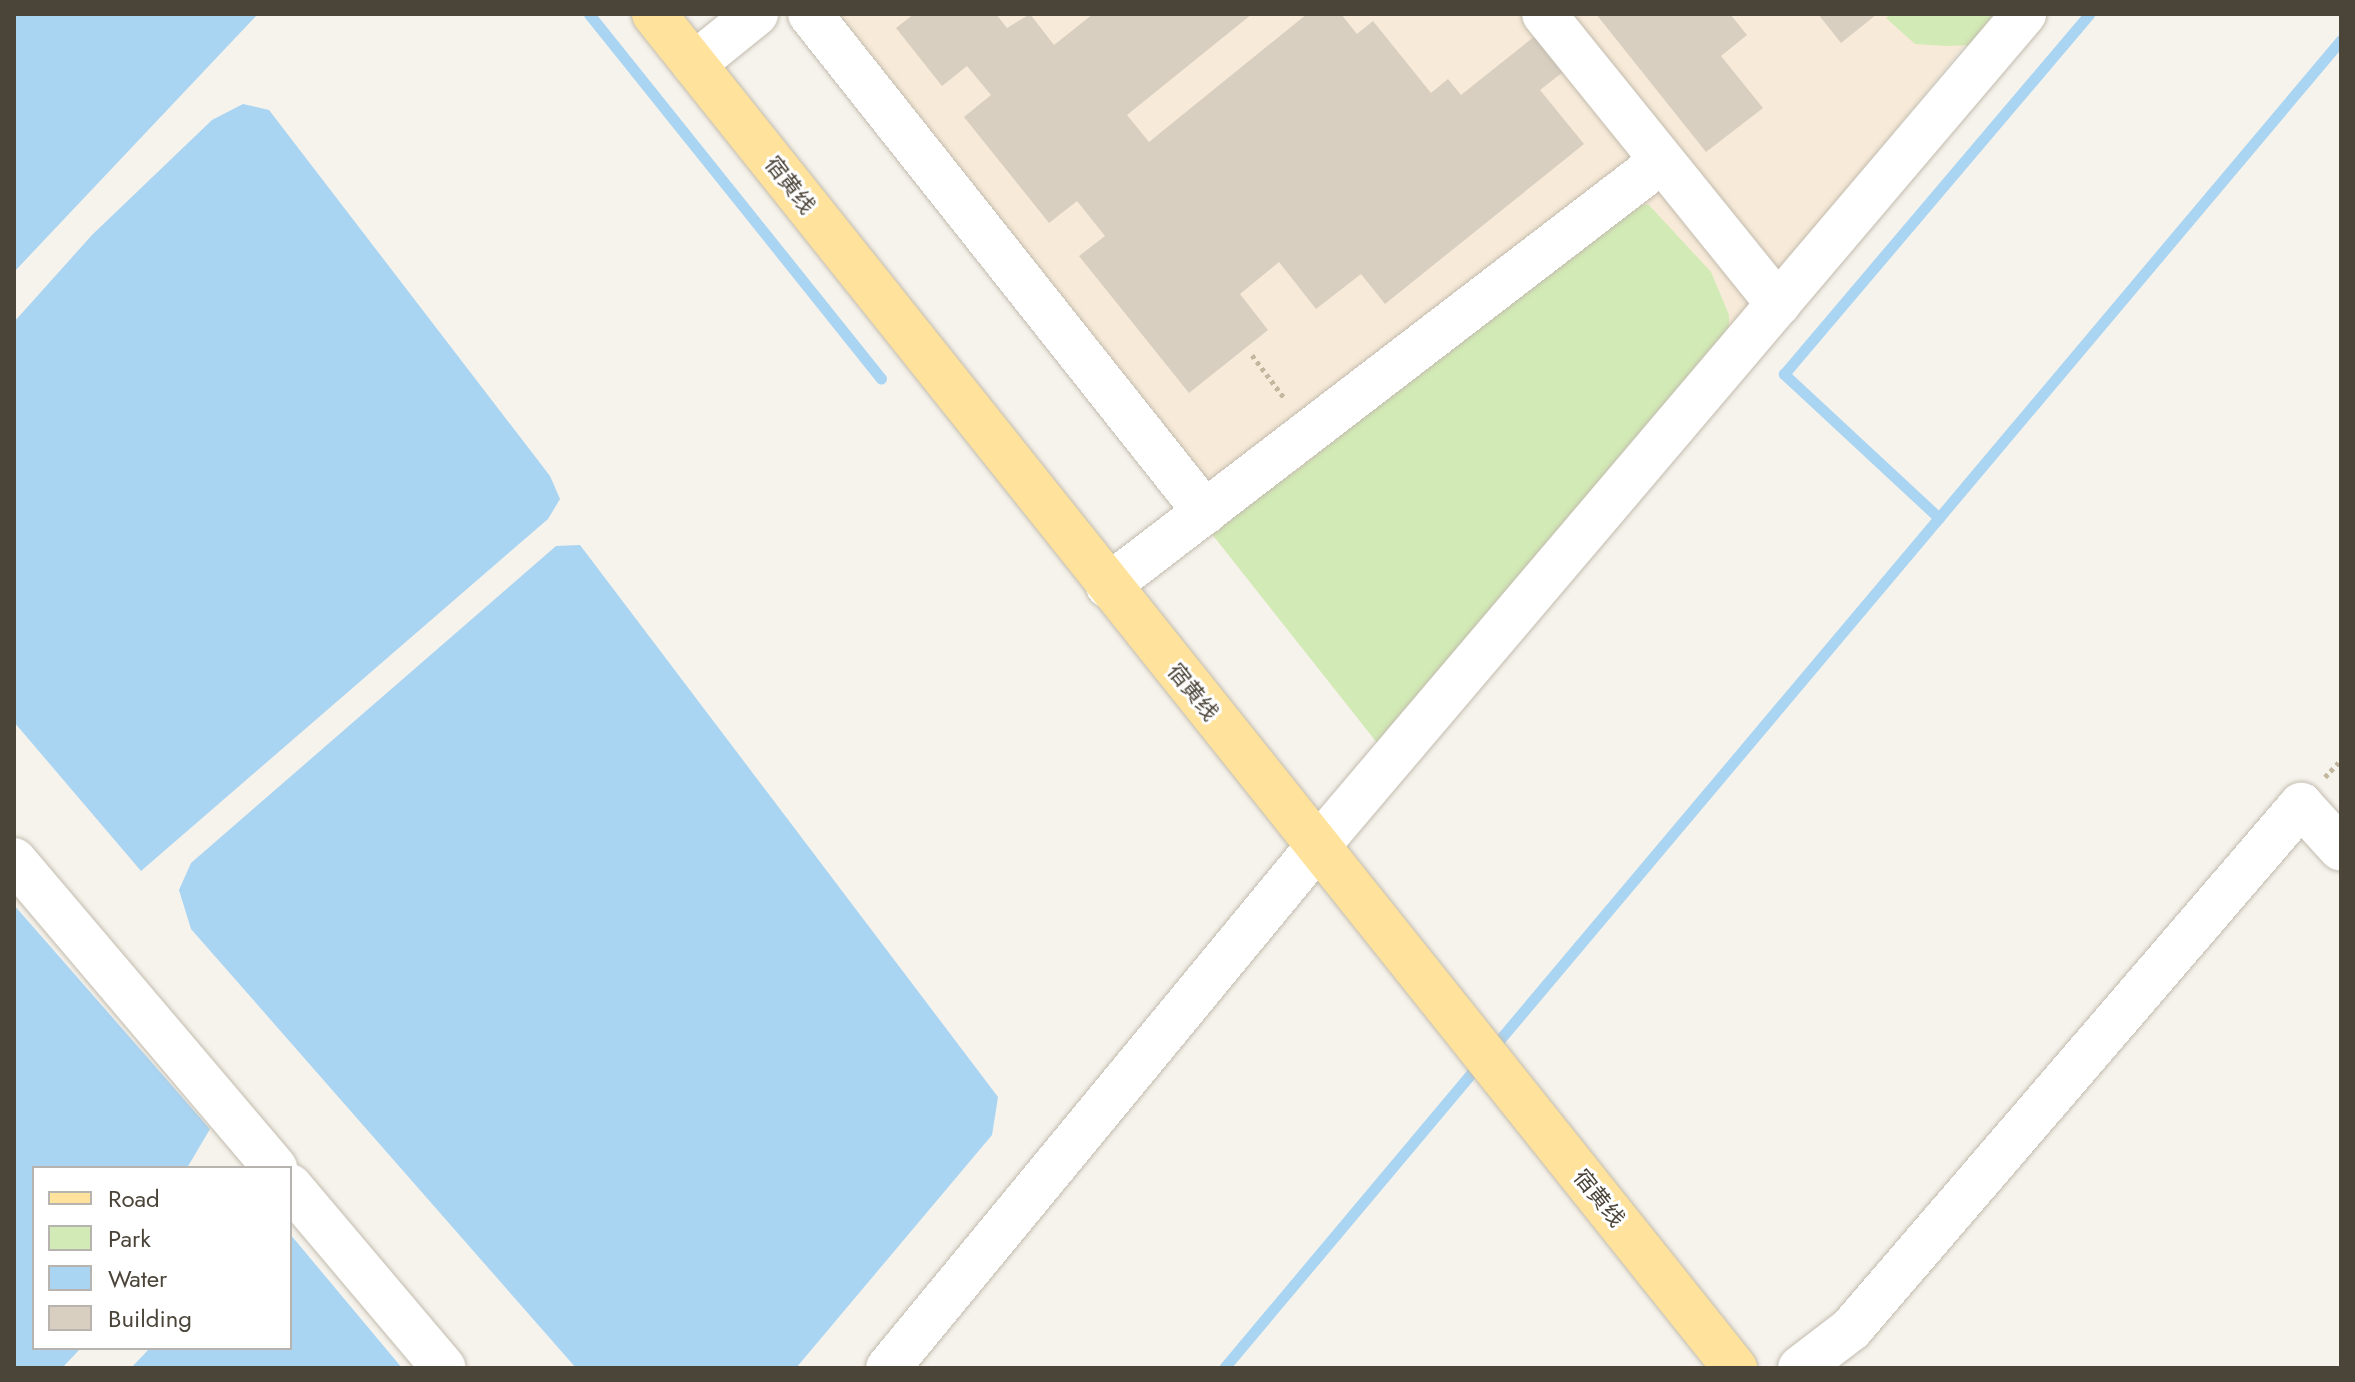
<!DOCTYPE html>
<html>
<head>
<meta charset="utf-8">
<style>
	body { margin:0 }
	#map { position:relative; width:2355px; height:1382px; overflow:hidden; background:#f6f3ec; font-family:Jost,"Noto Sans SC",sans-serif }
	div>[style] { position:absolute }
	.commercial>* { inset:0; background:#f7ead8 }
	.green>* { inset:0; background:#d2eab5 }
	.water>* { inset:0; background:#a9d4f2 }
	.stream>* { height:11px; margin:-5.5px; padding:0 5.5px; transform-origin:5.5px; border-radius:5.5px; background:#a9d4f2 }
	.building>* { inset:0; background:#d8cfc1 }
	.path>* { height:5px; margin-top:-2.5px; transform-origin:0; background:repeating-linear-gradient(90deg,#c4b79f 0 4px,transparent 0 8px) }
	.roads { filter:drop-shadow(0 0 2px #c2bbae) drop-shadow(0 0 2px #c2bbae) }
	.minor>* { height:44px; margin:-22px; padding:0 22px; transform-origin:22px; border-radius:22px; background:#fff }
	.major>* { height:44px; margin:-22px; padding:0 22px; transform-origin:22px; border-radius:22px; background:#ffe39c }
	span { translate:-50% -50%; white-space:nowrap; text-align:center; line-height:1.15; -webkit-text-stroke:6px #fff; paint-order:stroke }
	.street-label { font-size:22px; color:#4b4439 }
	.frame { position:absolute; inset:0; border:16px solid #4b4439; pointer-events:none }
	.legend { position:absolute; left:32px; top:1166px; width:260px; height:184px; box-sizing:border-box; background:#fff; border:2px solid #b7b4b0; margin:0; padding:10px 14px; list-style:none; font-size:24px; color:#4b4439 }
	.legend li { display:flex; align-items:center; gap:16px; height:40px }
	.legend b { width:40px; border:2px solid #b7b4b0 }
</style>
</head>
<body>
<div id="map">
	<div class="commercial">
		<div style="clip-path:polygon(800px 14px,1990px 14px,1729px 333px,1378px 744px)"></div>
	</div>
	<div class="green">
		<div style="clip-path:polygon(1891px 14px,1994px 14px,1970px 45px,1946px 46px,1915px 44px,1886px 18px)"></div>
		<div style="clip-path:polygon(1648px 204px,1711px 272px,1729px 315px,1729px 333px,1378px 744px,1208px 529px,1296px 471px,1622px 212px)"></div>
	</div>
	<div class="water">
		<div style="clip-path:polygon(14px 14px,258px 14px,14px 272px)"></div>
		<div style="clip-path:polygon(243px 104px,269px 110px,550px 476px,560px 499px,548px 519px,141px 871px,14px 722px,14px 322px,92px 235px,212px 120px)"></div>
		<div style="clip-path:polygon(580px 545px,998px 1097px,992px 1135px,796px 1368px,576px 1368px,191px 929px,179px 890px,191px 863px,556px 546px)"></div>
		<div style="clip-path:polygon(14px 905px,210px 1129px,187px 1168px,34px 1168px,34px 1348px,81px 1348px,62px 1368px,14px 1368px)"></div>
		<div style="clip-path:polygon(290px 1234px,402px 1368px,131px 1368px,150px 1348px,290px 1348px)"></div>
	</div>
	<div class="stream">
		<div style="left:589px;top:14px;width:467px;rotate:51.3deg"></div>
		<div style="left:1939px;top:518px;width:212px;rotate:-137.1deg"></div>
		<div style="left:1784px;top:374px;width:472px;rotate:-49.7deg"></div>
		<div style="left:1491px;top:1050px;width:1320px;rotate:-49.92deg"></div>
		<div style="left:1224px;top:1368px;width:398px;rotate:-50deg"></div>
	</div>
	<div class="building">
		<div style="clip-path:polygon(914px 14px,996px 14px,1007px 28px,1030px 14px,1054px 45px,1093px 14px,1252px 14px,1127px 115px,1149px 142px,1307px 14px,1341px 14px,1357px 34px,1373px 21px,1431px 93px,1448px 79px,1461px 95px,1535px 36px,1563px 72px,1540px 90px,1584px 144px,1385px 304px,1361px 274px,1316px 309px,1279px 262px,1240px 294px,1268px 330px,1189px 393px,1079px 256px,1105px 236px,1077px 201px,1049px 223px,964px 117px,991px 95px,967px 66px,942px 86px,896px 28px)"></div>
		<div style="clip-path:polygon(1596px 14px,1730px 14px,1747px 35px,1721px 56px,1763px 108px,1706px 152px)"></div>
		<div style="clip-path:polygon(1818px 14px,1877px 14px,1841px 43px)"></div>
	</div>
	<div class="path">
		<div style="left:1252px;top:355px;width:55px;rotate:53.1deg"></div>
		<div style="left:2325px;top:777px;width:23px;rotate:-47deg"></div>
	</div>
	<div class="roads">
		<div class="minor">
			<div style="left:810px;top:14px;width:636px;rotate:51.58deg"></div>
			<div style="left:1544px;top:14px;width:373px;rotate:51.1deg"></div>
			<div style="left:694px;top:64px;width:80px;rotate:-38.9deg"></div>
			<div style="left:1108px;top:586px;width:698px;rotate:-37.49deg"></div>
			<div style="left:14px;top:860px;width:404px;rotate:49.7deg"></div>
			<div style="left:290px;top:1186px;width:238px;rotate:49.8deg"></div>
			<div style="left:888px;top:1368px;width:675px;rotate:-50.53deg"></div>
			<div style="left:1317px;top:847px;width:1093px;rotate:-49.68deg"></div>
			<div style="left:1800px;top:1368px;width:64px;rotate:-37.4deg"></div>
			<div style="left:1851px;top:1329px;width:691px;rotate:-49.34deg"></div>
			<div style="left:2301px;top:805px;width:59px;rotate:47.7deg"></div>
		</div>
		<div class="major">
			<div style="left:654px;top:14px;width:1733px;rotate:51.4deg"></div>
		</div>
	</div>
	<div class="street-label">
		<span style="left:790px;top:185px;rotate:52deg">宿黄线</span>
		<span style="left:1193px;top:692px;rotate:51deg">宿黄线</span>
		<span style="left:1599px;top:1198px;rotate:51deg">宿黄线</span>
	</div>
	<div class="frame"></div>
	<ul class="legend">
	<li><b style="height:10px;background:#ffe39c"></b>Road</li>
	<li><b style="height:22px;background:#d2eab5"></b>Park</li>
	<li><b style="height:22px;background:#a9d4f2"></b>Water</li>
	<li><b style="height:22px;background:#d8cfc1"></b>Building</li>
	</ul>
</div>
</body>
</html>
